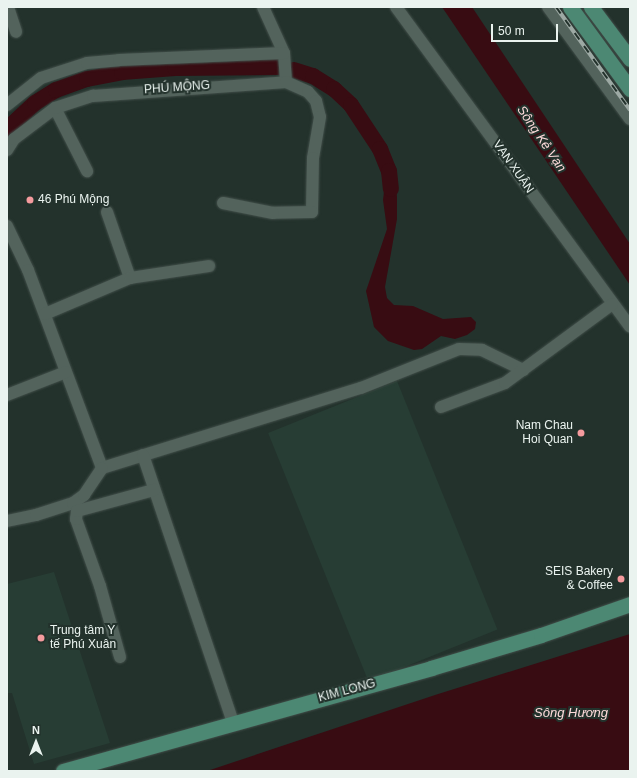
<!DOCTYPE html>
<html>
<head>
<meta charset="utf-8">
<style>
	body { margin:0 }
	#map { position:relative; width:637px; height:778px; overflow:hidden; background:#23322c; font-family:Arial,sans-serif }
	div>[style] { position:absolute }
	.built>* { inset:0; background:#273d34; transform-origin:0 0 }
	.water>* { inset:0; background:#380c12 }
	.river>* { height:16px; margin:-8px; padding:0 8px; transform-origin:8px; border-radius:8px; background:#380c12 }
	.roads { filter:drop-shadow(0 0 1px #414e49) drop-shadow(0 0 1px #414e49) }
	.minor>* { height:12px; margin:-6px; padding:0 6px; transform-origin:6px; border-radius:6px; background:#53635c }
	.major>* { height:15px; margin:-7.5px; padding:0 7.5px; transform-origin:7.5px; border-radius:7.5px; background:#4c8873 }
	.rail>* { height:4px; margin-top:-2px; transform-origin:0; background:repeating-linear-gradient(90deg,#23322c 0 8px,#9da9a4 0 16px); box-sizing:border-box; border-block:1px solid #9da9a4 }
	.dots>* { width:11px; height:11px; translate:-50% -50%; box-sizing:border-box; border:2px solid #23322c; border-radius:50% }
	span { translate:-50% -50%; white-space:nowrap; text-align:center; line-height:1.15; -webkit-text-stroke:4px #23322c; paint-order:stroke }
	.street-label { font-size:12px; color:#eaf3ef }
	.poi-label { font-size:12px; color:#eaf3ef }
	.left { translate:0 -50%; text-align:left }
	.right { translate:-100% -50%; text-align:right }
	.water-label { font-size:13px; color:#fddada; font-style:italic }
	.frame { position:absolute; inset:0; border:8px solid #eaf3ef; pointer-events:none }
	.north { position:absolute; left:16px; top:722px; width:40px; height:40px; -webkit-text-stroke:3px #23322c; paint-order:stroke; rotate:0deg; font-size:11px; font-weight:700; line-height:16px; text-align:center; color:#eaf3ef }
	.north::after { content:''; display:block; margin:auto; width:14px; height:18px; background:#eaf3ef; clip-path:polygon(50% 0,100% 100%,50% 72%,0 100%) }
	.scale { position:absolute; left:491px; top:24px; width:67px; height:18px; box-sizing:border-box; border:2px solid #eaf3ef; border-top:0; padding-left:5px; font-size:12px; line-height:14px; white-space:nowrap; color:#eaf3ef; -webkit-text-stroke:3px #23322c; paint-order:stroke }
</style>
</head>
<body>
<div id="map">
	<div class="built">
		<div style="left:397px;top:381px;width:268px;height:139px;rotate:68deg"></div>
		<div style="clip-path:polygon(54px 572px,110px 743px,34px 764px,12px 693px,7px 693px,7px 584px)"></div>
	</div>
	<div class="water">
		<div style="clip-path:polygon(442px 7px,472px 7px,630px 244px,630px 285px)"></div>
		<div style="clip-path:polygon(387px 167px,395px 179px,397px 197px,397px 219px,385px 287px,387px 298px,394px 305px,413px 306px,443px 319px,471px 317px,476px 322px,475px 329px,467px 335px,455px 339px,441px 336px,422px 349px,414px 350px,388px 341px,374px 327px,366px 291px,387px 229px,383px 200px)"></div>
		<div style="clip-path:polygon(630px 634px,630px 771px,207px 771px,435px 695px)"></div>
	</div>
	<div class="river">
		<div style="left:294px;top:70px;width:20px;rotate:18deg"></div>
		<div style="left:313px;top:76px;width:25px;rotate:32deg"></div>
		<div style="left:334px;top:89px;width:23px;rotate:43deg"></div>
		<div style="left:351px;top:105px;width:53px;rotate:56.6deg"></div>
		<div style="left:380px;top:149px;width:24px;rotate:68deg"></div>
		<div style="left:389px;top:171px;width:18px;rotate:84deg"></div>
		<div style="left:7px;top:129px;width:38px;rotate:-43deg"></div>
		<div style="left:35px;top:103px;width:25px;rotate:-32deg"></div>
		<div style="left:56px;top:90px;width:33px;rotate:-20deg"></div>
		<div style="left:87px;top:79px;width:36px;rotate:-11deg"></div>
		<div style="left:122px;top:72px;width:53px;rotate:-4.3deg"></div>
		<div style="left:175px;top:68px;width:104px;rotate:-0.6deg"></div>
	</div>
	<div class="roads">
		<div class="minor">
			<div style="left:8px;top:7px;width:26px;rotate:72deg"></div>
			<div style="left:263px;top:7px;width:51px;rotate:65.5deg"></div>
			<div style="left:284px;top:53px;width:29px;rotate:86deg"></div>
			<div style="left:396px;top:7px;width:396px;rotate:53.8deg"></div>
			<div style="left:548px;top:7px;width:139px;rotate:53.8deg"></div>
			<div style="left:7px;top:105px;width:43px;rotate:-38.5deg"></div>
			<div style="left:41px;top:78px;width:48px;rotate:-18.1deg"></div>
			<div style="left:87px;top:63px;width:32px;rotate:-5deg"></div>
			<div style="left:119px;top:60px;width:165px;rotate:-2.4deg"></div>
			<div style="left:55px;top:108px;width:71px;rotate:63.1deg"></div>
			<div style="left:7px;top:150px;width:13px;rotate:-58deg"></div>
			<div style="left:14px;top:139px;width:51px;rotate:-37.1deg"></div>
			<div style="left:55px;top:108px;width:40px;rotate:-18deg"></div>
			<div style="left:93px;top:96px;width:194px;rotate:-4.1deg"></div>
			<div style="left:286px;top:82px;width:24px;rotate:24deg"></div>
			<div style="left:308px;top:92px;width:12px;rotate:48deg"></div>
			<div style="left:316px;top:101px;width:16px;rotate:76deg"></div>
			<div style="left:320px;top:117px;width:42px;rotate:99.7deg"></div>
			<div style="left:313px;top:158px;width:54px;rotate:91.1deg"></div>
			<div style="left:312px;top:212px;width:39px;rotate:179deg"></div>
			<div style="left:273px;top:213px;width:51px;rotate:-168.7deg"></div>
			<div style="left:107px;top:212px;width:70px;rotate:70.8deg"></div>
			<div style="left:7px;top:226px;width:49px;rotate:64.5deg"></div>
			<div style="left:28px;top:270px;width:211px;rotate:69.5deg"></div>
			<div style="left:102px;top:468px;width:271px;rotate:-17.2deg"></div>
			<div style="left:361px;top:388px;width:105px;rotate:-21.7deg"></div>
			<div style="left:459px;top:349px;width:23px;rotate:2deg"></div>
			<div style="left:482px;top:350px;width:46px;rotate:26deg"></div>
			<div style="left:45px;top:314px;width:92px;rotate:-23deg"></div>
			<div style="left:130px;top:278px;width:80px;rotate:-8.6deg"></div>
			<div style="left:7px;top:395px;width:63px;rotate:-21.3deg"></div>
			<div style="left:441px;top:407px;width:68px;rotate:-20.6deg"></div>
			<div style="left:505px;top:383px;width:133px;rotate:-36.4deg"></div>
			<div style="left:143px;top:455px;width:282px;rotate:71.4deg"></div>
			<div style="left:7px;top:521px;width:30px;rotate:-12deg"></div>
			<div style="left:36px;top:515px;width:39px;rotate:-18deg"></div>
			<div style="left:73px;top:503px;width:14px;rotate:-36deg"></div>
			<div style="left:84px;top:495px;width:32px;rotate:-56deg"></div>
			<div style="left:120px;top:657px;width:74px;rotate:-105.7deg"></div>
			<div style="left:100px;top:586px;width:71px;rotate:-109.7deg"></div>
			<div style="left:76px;top:519px;width:8px;rotate:-83deg"></div>
			<div style="left:77px;top:511px;width:80px;rotate:-15.3deg"></div>
		</div>
		<div class="major">
			<div style="left:570px;top:7px;width:102px;rotate:53.8deg"></div>
			<div style="left:591px;top:7px;width:65px;rotate:53.1deg"></div>
			<div style="left:63px;top:771px;width:382px;rotate:-15.6deg"></div>
			<div style="left:431px;top:668px;width:115px;rotate:-16.7deg"></div>
			<div style="left:541px;top:635px;width:94px;rotate:-19.2deg"></div>
		</div>
	</div>
	<div class="rail">
		<div style="left:556px;top:7px;width:127px;rotate:54.3deg"></div>
	</div>
	<div class="dots">
		<div style="left:30px;top:200px;background:#f59b9e"></div>
		<div style="left:581px;top:433px;background:#f59b9e"></div>
		<div style="left:621px;top:579px;background:#f59b9e"></div>
		<div style="left:41px;top:638px;background:#f59b9e"></div>
	</div>
	<div class="street-label">
		<span style="left:177px;top:88px;rotate:-4deg">PHÚ MỘNG</span>
		<span style="left:513px;top:167px;rotate:55deg">VẠN XUÂN</span>
		<span style="left:347px;top:691px;rotate:-15deg">KIM LONG</span>
	</div>
	<div class="poi-label">
		<span class="left" style="left:38px;top:200px">46 Phú Mộng</span>
		<span class="right" style="left:573px;top:433px">Nam Chau<br>Hoi Quan</span>
		<span class="right" style="left:613px;top:579px">SEIS Bakery<br>&amp; Coffee</span>
		<span class="left" style="left:50px;top:638px">Trung tâm Y<br>tế Phú Xuân</span>
	</div>
	<div class="water-label">
		<span style="left:541px;top:139px;rotate:56deg">Sông Kẻ Vạn</span>
		<span style="left:571px;top:713px">Sông Hương</span>
	</div>
	<div class="frame"></div>
	<div class="north">N</div>
	<div class="scale">50 m</div>
</div>
</body>
</html>
